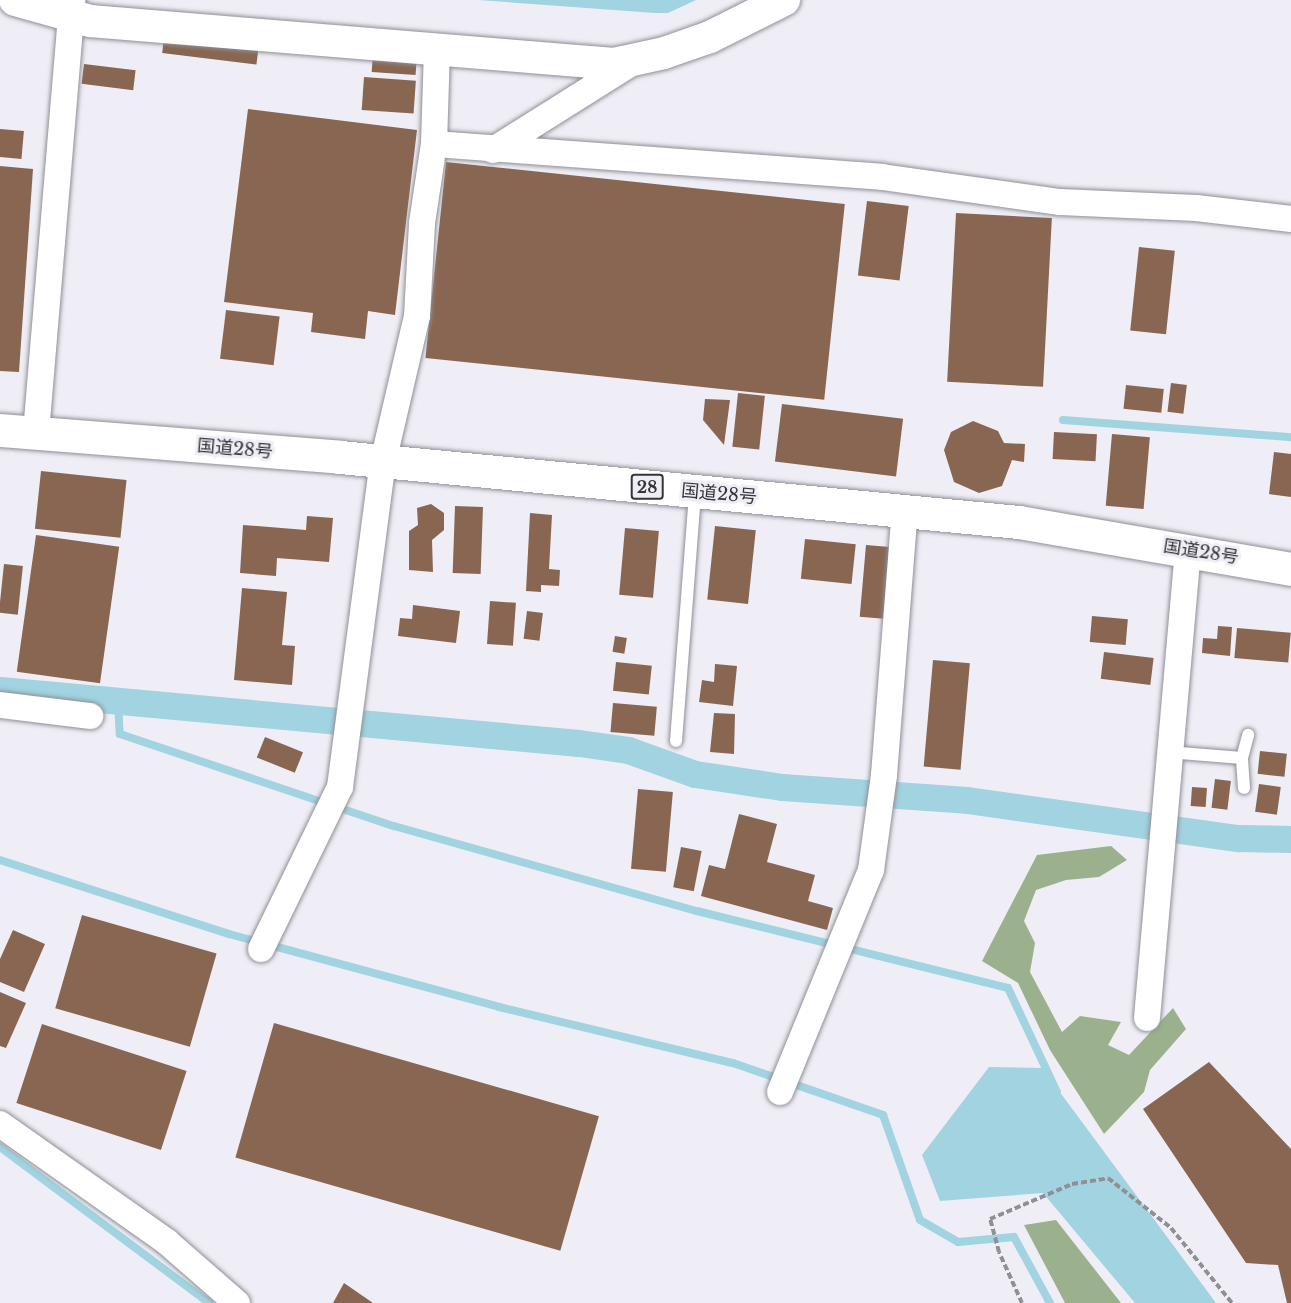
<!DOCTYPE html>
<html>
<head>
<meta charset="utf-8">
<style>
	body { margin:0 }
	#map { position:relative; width:1291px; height:1303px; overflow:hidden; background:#efeef6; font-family:"Libre Baskerville","Noto Sans JP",serif }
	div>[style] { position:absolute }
	.forest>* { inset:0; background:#9bb18d }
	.water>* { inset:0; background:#a1d3e0 }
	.stream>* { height:8px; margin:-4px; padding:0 4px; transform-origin:4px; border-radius:4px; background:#a1d3e0 }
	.canal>* { height:27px; margin:-13.5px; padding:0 13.5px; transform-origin:13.5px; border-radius:13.5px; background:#a1d3e0 }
	.building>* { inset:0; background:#896651; transform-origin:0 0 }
	.path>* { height:4px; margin-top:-2px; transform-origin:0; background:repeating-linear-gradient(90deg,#8f8f94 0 6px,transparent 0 9px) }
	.roads { filter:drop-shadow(0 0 2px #8f8f96) drop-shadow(0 0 2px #8f8f96) }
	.service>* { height:12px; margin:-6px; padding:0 6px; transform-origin:6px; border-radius:6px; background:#fff }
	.minor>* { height:26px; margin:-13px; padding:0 13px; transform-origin:13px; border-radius:13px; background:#fff }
	.tertiary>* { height:32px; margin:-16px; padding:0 16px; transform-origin:16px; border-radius:16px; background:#fff }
	.trunk>* { height:33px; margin:-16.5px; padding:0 16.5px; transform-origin:16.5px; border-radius:16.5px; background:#fff }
	span { translate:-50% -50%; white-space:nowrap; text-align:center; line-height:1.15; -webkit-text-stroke:6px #efeef6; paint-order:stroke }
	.shield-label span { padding:2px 4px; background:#efeef6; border:2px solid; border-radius:4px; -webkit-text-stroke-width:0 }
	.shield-label { font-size:16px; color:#353538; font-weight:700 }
	.street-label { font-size:18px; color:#353538 }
</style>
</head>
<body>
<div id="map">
	<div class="forest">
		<div style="clip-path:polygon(1111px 846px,1127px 860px,1099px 877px,1066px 880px,1036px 890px,1024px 921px,1035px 943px,1030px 972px,1062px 1032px,1080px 1016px,1121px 1022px,1108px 1045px,1129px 1055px,1173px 1008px,1186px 1029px,1150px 1070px,1144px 1092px,1104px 1134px,1050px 1050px,1018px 983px,982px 961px,1037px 855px)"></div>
		<div style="clip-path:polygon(1056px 1220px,1121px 1303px,1065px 1303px,1024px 1225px)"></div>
	</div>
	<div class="water">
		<div style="clip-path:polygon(478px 0,696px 0,668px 13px,655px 13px)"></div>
		<div style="clip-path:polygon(989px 1067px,1042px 1068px,1216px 1303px,1135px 1303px,1043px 1193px,940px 1201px,922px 1155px)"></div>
	</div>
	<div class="stream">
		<div style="left:1063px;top:420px;width:229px;rotate:4.3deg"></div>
		<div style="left:118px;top:701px;width:33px;rotate:87deg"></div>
		<div style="left:120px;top:734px;width:289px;rotate:18.6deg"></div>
		<div style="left:394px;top:826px;width:315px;rotate:15.7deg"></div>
		<div style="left:697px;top:911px;width:320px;rotate:13.9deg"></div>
		<div style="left:1008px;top:988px;width:115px;rotate:64.8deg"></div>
		<div style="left:0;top:860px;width:241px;rotate:17.9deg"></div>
		<div style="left:229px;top:934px;width:280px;rotate:15.1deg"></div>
		<div style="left:499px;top:1007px;width:241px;rotate:13.5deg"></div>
		<div style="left:733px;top:1063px;width:159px;rotate:19.1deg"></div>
		<div style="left:883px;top:1115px;width:111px;rotate:70.6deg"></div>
		<div style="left:920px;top:1220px;width:44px;rotate:30.1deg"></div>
		<div style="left:958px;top:1242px;width:56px;rotate:-5.1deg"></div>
		<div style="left:1014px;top:1237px;width:75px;rotate:61.4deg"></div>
		<div style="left:0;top:1147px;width:261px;rotate:36.7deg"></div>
	</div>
	<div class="canal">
		<div style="left:0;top:690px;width:581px;rotate:5.23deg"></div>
		<div style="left:579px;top:743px;width:49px;rotate:8.1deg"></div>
		<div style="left:628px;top:750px;width:71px;rotate:19.7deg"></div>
		<div style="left:695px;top:774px;width:88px;rotate:8.5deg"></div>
		<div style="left:782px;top:787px;width:185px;rotate:4deg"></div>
		<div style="left:967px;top:800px;width:275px;rotate:8deg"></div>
		<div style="left:1239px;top:838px;width:52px;rotate:1.1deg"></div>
	</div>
	<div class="building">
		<div style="left:164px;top:38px;width:95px;height:15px;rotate:7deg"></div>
		<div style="left:373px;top:53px;width:44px;height:19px;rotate:4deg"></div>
		<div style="left:84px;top:64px;width:52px;height:20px;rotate:7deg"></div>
		<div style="left:364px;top:77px;width:52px;height:33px;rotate:4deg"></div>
		<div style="clip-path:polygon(248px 109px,417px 130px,395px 315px,368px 311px,365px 339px,311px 332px,313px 313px,224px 302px)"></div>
		<div style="left:0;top:129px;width:24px;height:28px;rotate:5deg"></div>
		<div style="left:446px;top:162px;width:401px;height:197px;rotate:6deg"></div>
		<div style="clip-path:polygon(0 166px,33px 169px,19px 372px,0 371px)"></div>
		<div style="left:867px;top:201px;width:42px;height:75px;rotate:7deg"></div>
		<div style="left:956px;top:213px;width:96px;height:169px;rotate:3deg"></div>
		<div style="left:1139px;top:247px;width:36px;height:84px;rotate:6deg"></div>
		<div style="left:226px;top:310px;width:54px;height:49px;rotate:7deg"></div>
		<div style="left:1171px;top:383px;width:16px;height:29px;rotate:7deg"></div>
		<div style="left:1126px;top:385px;width:38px;height:24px;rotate:6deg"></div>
		<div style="left:738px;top:393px;width:27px;height:54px;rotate:6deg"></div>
		<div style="clip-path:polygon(705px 399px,730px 400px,724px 445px,703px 420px)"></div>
		<div style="left:782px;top:404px;width:122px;height:58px;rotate:7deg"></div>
		<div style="clip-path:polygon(973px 421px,998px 431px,1004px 443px,1025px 444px,1024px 462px,1012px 460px,1002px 486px,979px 493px,954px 482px,944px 450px,951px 432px)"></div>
		<div style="left:1054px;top:432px;width:43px;height:27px;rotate:3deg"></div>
		<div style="left:1112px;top:434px;width:38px;height:72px;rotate:5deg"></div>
		<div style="clip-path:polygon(1274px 452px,1291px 454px,1291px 497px,1269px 494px)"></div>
		<div style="left:41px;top:471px;width:86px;height:58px;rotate:6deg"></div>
		<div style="clip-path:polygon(431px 504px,444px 513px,444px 530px,432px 540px,433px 572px,409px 570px,409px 531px,418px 525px,417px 508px)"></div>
		<div style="left:455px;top:506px;width:28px;height:67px;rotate:2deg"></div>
		<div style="clip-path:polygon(530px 513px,552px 515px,549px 569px,560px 570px,559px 586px,541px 585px,541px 592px,526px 591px)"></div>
		<div style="clip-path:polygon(307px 516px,333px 518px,329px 562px,277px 558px,276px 576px,240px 573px,243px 525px,306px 530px)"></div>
		<div style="left:715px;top:526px;width:41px;height:74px;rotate:6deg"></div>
		<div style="left:625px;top:528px;width:34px;height:67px;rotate:5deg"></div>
		<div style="left:36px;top:535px;width:84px;height:138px;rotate:8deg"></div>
		<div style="left:805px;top:539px;width:51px;height:40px;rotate:6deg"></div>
		<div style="left:866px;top:545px;width:24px;height:72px;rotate:5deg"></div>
		<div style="left:4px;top:564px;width:19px;height:49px;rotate:6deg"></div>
		<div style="clip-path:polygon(242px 588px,287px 592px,282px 645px,295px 646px,292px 685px,234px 680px)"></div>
		<div style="left:490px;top:601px;width:26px;height:43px;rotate:4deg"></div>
		<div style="clip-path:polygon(413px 605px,460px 611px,456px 643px,398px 636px,400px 618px,412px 619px)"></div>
		<div style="left:527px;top:611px;width:16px;height:28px;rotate:7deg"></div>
		<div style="left:1092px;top:616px;width:36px;height:26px;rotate:5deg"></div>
		<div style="clip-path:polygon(1218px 626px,1232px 627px,1230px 656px,1202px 653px,1203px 638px,1217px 639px)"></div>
		<div style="left:1237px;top:628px;width:54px;height:30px;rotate:5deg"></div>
		<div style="left:615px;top:636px;width:12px;height:16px;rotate:9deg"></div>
		<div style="left:1104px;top:652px;width:50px;height:27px;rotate:7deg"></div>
		<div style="left:933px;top:660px;width:37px;height:107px;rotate:5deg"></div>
		<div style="left:616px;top:662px;width:36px;height:29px;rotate:6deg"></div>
		<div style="clip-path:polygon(715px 664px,737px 666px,733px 706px,699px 702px,702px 680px,714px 682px)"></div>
		<div style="left:613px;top:703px;width:44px;height:29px;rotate:5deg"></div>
		<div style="clip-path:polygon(714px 713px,735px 714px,734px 754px,710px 752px)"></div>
		<div style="left:265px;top:737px;width:41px;height:22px;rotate:22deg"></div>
		<div style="left:1260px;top:751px;width:27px;height:23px;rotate:6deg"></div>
		<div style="left:1215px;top:779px;width:16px;height:29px;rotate:7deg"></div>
		<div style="left:1259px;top:784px;width:22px;height:28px;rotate:8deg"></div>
		<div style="left:1192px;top:787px;width:15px;height:19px;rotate:4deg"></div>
		<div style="left:638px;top:789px;width:35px;height:80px;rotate:5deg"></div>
		<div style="clip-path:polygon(739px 814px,777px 824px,767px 862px,815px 875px,808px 901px,833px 908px,827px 930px,701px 896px,709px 865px,725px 869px)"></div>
		<div style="left:681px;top:847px;width:21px;height:41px;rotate:11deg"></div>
		<div style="left:82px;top:915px;width:140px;height:97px;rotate:16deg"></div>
		<div style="clip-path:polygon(13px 930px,45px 944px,24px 992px,0 982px,0 959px)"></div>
		<div style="clip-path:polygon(0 992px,26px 1003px,6px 1048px,0 1046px)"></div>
		<div style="left:274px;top:1023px;width:338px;height:140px;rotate:16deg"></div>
		<div style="left:42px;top:1024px;width:152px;height:83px;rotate:18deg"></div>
		<div style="clip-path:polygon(1209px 1062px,1291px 1149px,1291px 1303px,1287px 1303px,1278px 1265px,1246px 1263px,1143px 1109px)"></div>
		<div style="clip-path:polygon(344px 1283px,373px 1303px,333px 1303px)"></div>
	</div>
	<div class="path">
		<div style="left:1022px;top:1303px;width:56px;rotate:-114.3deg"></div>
		<div style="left:999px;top:1252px;width:34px;rotate:-105deg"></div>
		<div style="left:990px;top:1219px;width:89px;rotate:-23.1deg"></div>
		<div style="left:1072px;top:1184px;width:36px;rotate:-9deg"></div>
		<div style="left:1108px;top:1178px;width:80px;rotate:38.4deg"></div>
		<div style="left:1171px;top:1228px;width:97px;rotate:50.9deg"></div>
	</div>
	<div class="roads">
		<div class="service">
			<div style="left:676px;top:741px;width:248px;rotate:-85.6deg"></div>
			<div style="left:1168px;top:752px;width:74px;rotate:4.6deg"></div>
			<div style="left:1244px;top:788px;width:30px;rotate:-94deg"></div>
			<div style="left:1242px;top:758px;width:24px;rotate:-75deg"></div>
		</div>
		<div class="minor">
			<div style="left:434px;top:144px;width:449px;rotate:4.2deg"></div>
			<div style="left:882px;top:177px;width:180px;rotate:8deg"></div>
			<div style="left:1060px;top:202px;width:136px;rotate:2.5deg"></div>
			<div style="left:1196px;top:208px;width:96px;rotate:6.6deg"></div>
			<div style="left:493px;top:150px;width:168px;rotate:-32.1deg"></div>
			<div style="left:36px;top:433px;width:434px;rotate:-85.2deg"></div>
			<div style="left:0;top:705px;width:91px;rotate:7deg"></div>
			<div style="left:261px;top:949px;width:180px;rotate:-64deg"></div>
			<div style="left:340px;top:787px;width:328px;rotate:-82.5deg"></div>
			<div style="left:383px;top:462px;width:150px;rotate:-76.9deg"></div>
			<div style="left:417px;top:316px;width:93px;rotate:-86.9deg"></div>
			<div style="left:422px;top:223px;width:80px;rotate:-81.4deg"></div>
			<div style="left:434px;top:144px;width:96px;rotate:-88.2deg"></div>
			<div style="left:1147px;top:1018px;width:471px;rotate:-85deg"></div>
			<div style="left:780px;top:1092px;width:240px;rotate:-67.7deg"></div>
			<div style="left:871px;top:870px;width:96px;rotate:-82.2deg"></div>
			<div style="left:884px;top:775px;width:265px;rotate:-85.5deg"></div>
			<div style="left:0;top:1124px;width:204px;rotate:35.2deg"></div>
			<div style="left:167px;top:1242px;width:93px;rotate:41.1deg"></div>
		</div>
		<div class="tertiary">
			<div style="left:15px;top:0;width:78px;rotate:15.6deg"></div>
			<div style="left:90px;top:21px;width:526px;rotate:4.69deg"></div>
			<div style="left:614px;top:64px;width:51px;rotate:-12.4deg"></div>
			<div style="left:664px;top:53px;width:49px;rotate:-19.2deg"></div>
			<div style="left:710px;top:37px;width:83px;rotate:-26.6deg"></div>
		</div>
		<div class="trunk">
			<div style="left:0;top:430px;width:341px;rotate:4.5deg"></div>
			<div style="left:340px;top:457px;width:682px;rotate:5.47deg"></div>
			<div style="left:1019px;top:522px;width:276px;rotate:9.8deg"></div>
		</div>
	</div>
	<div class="shield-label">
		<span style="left:647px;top:487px">28</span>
	</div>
	<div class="street-label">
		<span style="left:235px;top:449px;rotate:5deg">国道28号</span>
		<span style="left:719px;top:494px;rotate:5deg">国道28号</span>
		<span style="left:1201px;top:552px;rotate:9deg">国道28号</span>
	</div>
</div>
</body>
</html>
